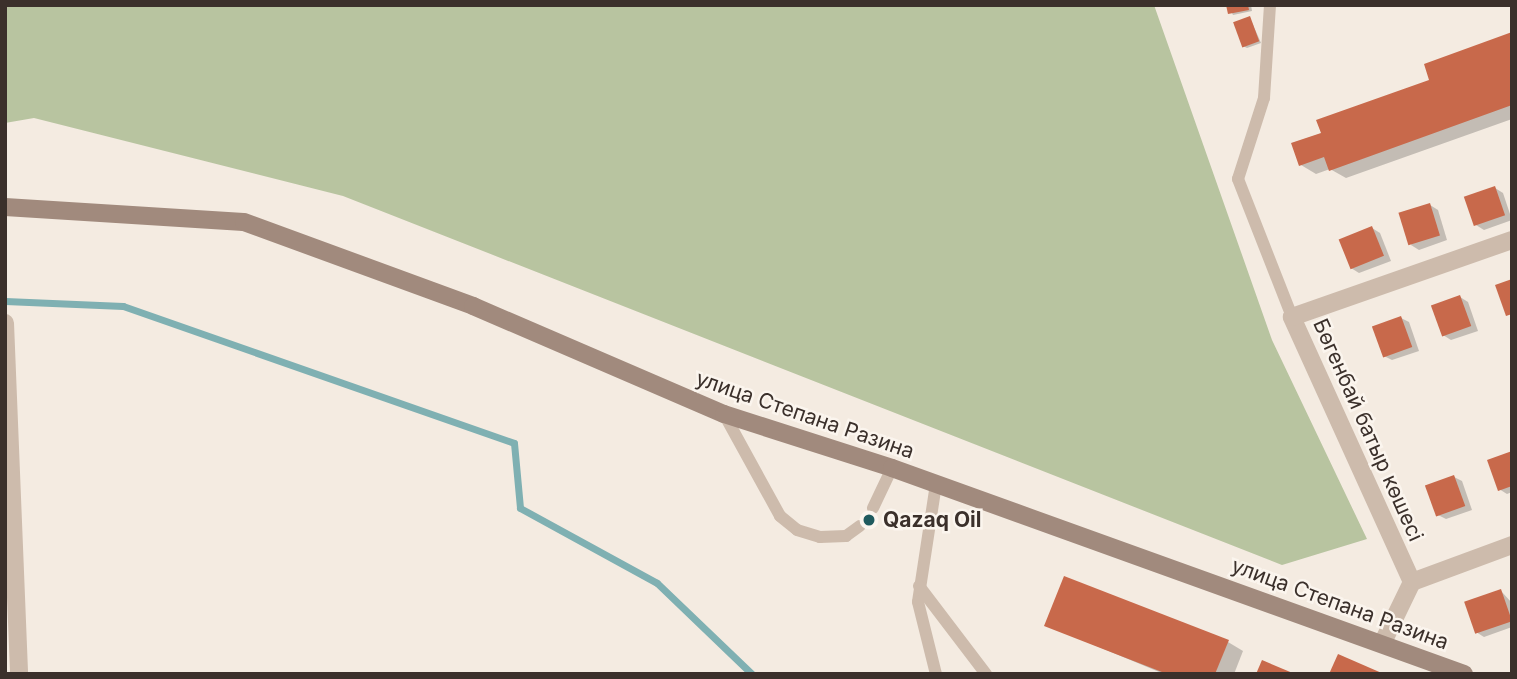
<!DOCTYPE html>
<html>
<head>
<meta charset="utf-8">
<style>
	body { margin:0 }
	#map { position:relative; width:1517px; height:679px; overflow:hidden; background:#f4ebe1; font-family:Inter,sans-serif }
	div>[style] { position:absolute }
	.green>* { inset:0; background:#b8c4a0 }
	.shadow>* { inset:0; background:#0003 }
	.stream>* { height:7px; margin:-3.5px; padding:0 3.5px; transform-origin:3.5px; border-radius:3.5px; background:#7fb0b2 }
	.building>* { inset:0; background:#c8694b; transform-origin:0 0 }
	.lane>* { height:12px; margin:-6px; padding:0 6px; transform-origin:6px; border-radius:6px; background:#cdbbac }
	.street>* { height:18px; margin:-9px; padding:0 9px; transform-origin:9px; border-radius:9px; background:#cdbbac }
	.secondary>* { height:18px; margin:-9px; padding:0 9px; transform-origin:9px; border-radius:9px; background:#a18a7d }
	.dots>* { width:19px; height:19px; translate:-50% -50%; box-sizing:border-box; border:4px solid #fbf5ee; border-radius:50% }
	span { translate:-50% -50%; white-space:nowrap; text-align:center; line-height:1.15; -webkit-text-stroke:5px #fbf5ee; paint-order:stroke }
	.street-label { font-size:21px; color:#3b302b }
	.poi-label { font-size:21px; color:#3b302b; font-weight:700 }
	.left { translate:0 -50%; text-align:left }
	.frame { position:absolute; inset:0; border:7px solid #3b302b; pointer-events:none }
</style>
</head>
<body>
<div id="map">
	<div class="green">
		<div style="clip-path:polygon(5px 5px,1154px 5px,1272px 340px,1367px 539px,1282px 565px,343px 196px,34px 118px,5px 123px)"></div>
	</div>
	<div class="shadow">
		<div style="clip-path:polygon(1228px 5px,1251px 5px,1252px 11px,1233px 15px)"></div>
		<div style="clip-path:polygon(1250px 18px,1261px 43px,1247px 48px,1243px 46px)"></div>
		<div style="clip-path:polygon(1512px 34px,1512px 119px,1346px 178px,1330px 169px,1316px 174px,1301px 165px,1323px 134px,1432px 81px)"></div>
		<div style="clip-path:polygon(1495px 188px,1503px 193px,1512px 220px,1484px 230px,1476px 225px)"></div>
		<div style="clip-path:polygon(1430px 205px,1438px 210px,1447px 240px,1419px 250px,1411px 245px)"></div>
		<div style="clip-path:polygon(1372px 228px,1380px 233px,1391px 261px,1359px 273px,1351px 268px)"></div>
		<div style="clip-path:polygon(1460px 297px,1468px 302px,1478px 331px,1451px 340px,1443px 335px)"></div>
		<div style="clip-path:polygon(1401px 318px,1409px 322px,1419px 351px,1392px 360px,1384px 356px)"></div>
		<div style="clip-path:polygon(1512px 453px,1512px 492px,1507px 494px,1499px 489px)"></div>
		<div style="clip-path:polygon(1454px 477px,1462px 481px,1472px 510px,1446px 519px,1438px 515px)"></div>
		<div style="clip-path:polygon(1501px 591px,1512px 603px,1512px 627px,1484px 637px,1476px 632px)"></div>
		<div style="clip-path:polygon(1046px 625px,1228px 642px,1243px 651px,1234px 674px,1164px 674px)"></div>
	</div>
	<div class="stream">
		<div style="left:5px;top:301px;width:118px;rotate:2.4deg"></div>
		<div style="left:123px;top:306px;width:414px;rotate:19.3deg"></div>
		<div style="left:514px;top:443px;width:65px;rotate:84.7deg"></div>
		<div style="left:520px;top:508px;width:156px;rotate:28.7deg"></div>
		<div style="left:657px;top:583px;width:132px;rotate:43.8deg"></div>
	</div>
	<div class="building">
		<div style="clip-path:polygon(1226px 5px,1248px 5px,1249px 10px,1228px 14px)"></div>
		<div style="left:1250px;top:16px;width:27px;height:18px;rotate:70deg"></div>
		<div style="clip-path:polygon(1512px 32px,1512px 105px,1329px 171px,1324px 157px,1299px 166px,1291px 143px,1321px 133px,1316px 120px,1429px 80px,1424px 64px)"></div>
		<div style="left:1495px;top:186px;width:31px;height:33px;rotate:71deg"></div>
		<div style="left:1430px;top:203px;width:34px;height:33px;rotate:73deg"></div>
		<div style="left:1372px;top:226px;width:32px;height:36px;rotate:68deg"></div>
		<div style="clip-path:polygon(1512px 279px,1512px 314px,1506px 316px,1495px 285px)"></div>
		<div style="left:1460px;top:295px;width:33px;height:31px;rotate:70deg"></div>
		<div style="left:1401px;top:316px;width:33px;height:31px;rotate:70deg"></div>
		<div style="clip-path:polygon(1512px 451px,1512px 486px,1498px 491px,1487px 460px)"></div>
		<div style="left:1454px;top:475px;width:33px;height:31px;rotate:70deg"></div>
		<div style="clip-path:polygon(1064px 576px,1229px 640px,1215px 674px,1167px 674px,1044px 626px)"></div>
		<div style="left:1501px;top:589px;width:34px;height:39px;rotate:71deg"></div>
		<div style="clip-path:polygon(1338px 654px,1384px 674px,1329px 674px)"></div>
		<div style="clip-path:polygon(1262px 660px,1295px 674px,1256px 674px)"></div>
	</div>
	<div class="lane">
		<div style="left:1270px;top:5px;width:93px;rotate:93.7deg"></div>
		<div style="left:1264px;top:98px;width:85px;rotate:107.8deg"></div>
		<div style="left:1238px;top:179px;width:148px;rotate:68.6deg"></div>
		<div style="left:724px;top:414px;width:116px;rotate:61.2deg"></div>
		<div style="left:780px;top:516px;width:22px;rotate:39deg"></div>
		<div style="left:797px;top:530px;width:24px;rotate:17deg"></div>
		<div style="left:820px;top:537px;width:26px;rotate:-2deg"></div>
		<div style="left:846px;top:536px;width:17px;rotate:-36deg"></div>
		<div style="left:936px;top:484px;width:119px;rotate:98.7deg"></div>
		<div style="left:918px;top:602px;width:74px;rotate:76deg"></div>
		<div style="left:873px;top:508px;width:44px;rotate:-64.6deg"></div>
		<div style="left:919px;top:586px;width:111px;rotate:52.7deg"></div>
	</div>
	<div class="street">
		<div style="left:5px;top:323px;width:351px;rotate:87.7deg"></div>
		<div style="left:1412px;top:582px;width:291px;rotate:-114.4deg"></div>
		<div style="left:1292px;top:317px;width:233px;rotate:-19.3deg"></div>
		<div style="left:1383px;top:642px;width:67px;rotate:-64.2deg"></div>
		<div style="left:1412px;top:582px;width:107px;rotate:-20.3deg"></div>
	</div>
	<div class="secondary">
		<div style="left:5px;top:207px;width:239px;rotate:3.6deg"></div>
		<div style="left:244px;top:222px;width:244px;rotate:20.1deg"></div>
		<div style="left:473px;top:306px;width:273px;rotate:23.3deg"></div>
		<div style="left:724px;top:414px;width:176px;rotate:17.8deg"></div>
		<div style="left:892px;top:468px;width:608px;rotate:19.81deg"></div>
	</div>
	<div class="dots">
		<div style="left:869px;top:520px;background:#1f5a5e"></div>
	</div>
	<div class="street-label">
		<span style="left:805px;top:415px;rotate:19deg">улица Степана Разина</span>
		<span style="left:1368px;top:430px;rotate:66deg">Бөгенбай батыр көшесі</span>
		<span style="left:1340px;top:604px;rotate:20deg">улица Степана Разина</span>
	</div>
	<div class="poi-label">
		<span class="left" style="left:883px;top:520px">Qazaq Oil</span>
	</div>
	<div class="frame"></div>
</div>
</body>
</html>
